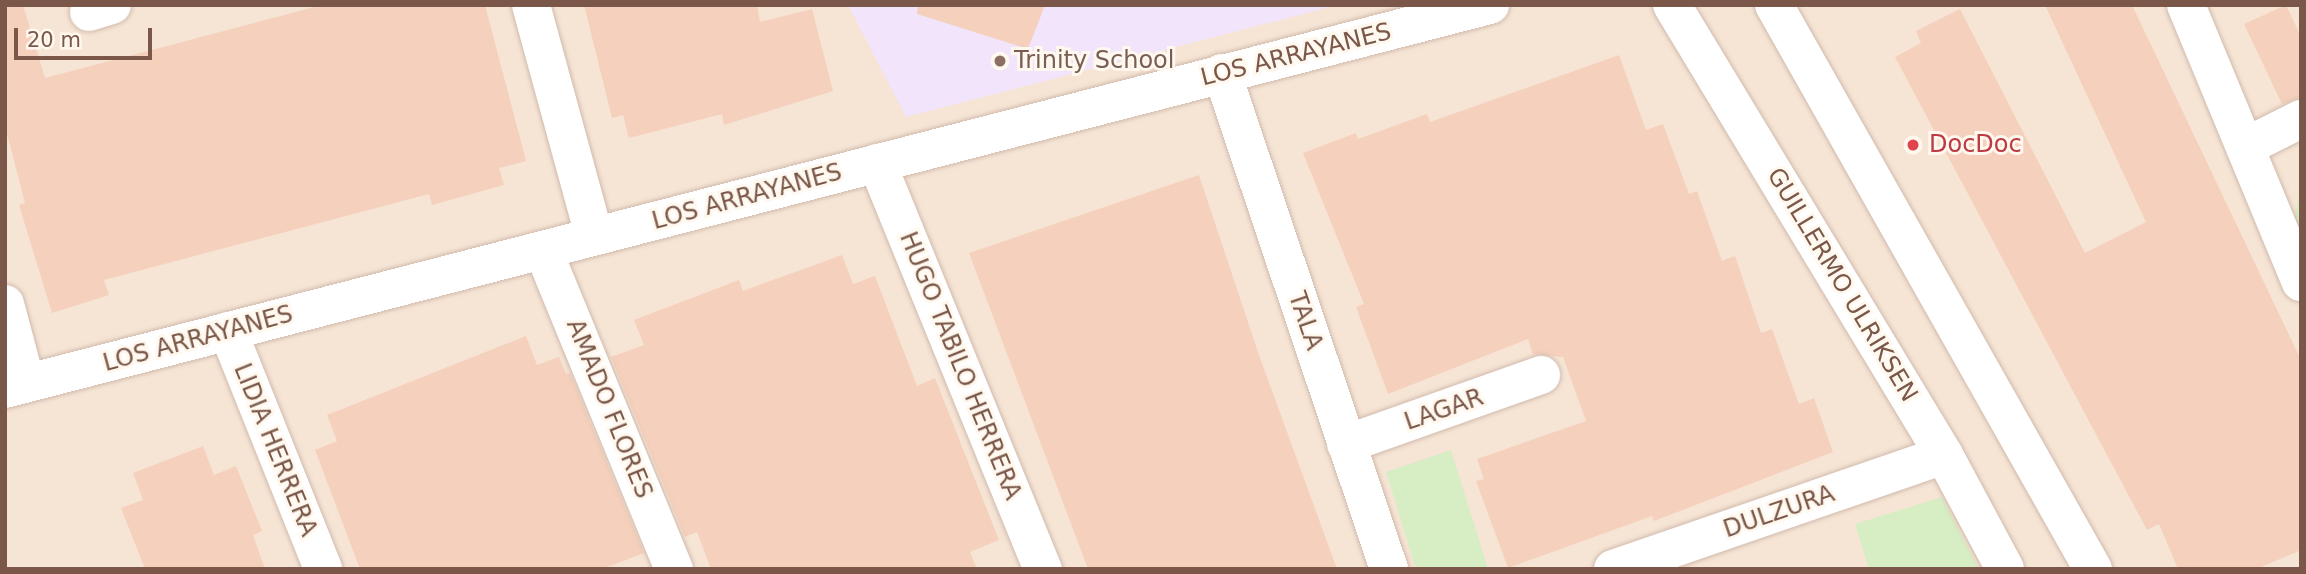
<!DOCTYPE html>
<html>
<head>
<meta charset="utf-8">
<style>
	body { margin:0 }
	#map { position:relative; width:2306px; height:574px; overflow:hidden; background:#fef4e8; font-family:"DejaVu Sans",sans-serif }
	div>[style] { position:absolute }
	.residential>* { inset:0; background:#f6e5d5; transform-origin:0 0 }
	.education>* { inset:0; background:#f1e4fb }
	.green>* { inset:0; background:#d7edc4 }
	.building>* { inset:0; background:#f5d0bd }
	.roads { filter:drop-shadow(0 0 2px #d1baac) drop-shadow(0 0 2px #d1baac) }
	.street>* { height:38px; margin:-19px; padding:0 19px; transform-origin:19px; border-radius:19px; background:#fff }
	.secondary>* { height:38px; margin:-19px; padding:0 19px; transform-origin:19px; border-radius:19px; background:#fff }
	.dots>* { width:19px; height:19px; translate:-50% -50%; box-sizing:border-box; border:4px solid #fff8ef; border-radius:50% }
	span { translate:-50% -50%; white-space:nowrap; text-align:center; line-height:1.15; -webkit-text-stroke:6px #fff8ef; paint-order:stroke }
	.street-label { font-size:24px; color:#7a5749 }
	.education-label { font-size:24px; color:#785e54 }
	.left { translate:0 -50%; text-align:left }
	.health-label { font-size:24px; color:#be3a42 }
	.frame { position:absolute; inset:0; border:7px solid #7a5749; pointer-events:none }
	.scale { position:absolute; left:14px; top:28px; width:138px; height:32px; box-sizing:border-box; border:4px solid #7a5749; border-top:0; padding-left:9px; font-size:21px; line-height:24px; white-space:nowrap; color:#7a5749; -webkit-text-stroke:5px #fff8ef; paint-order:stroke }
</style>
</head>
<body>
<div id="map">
	<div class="residential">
		<div style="left:5px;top:5px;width:2296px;height:564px"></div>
	</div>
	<div class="education">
		<div style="clip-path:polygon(848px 5px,1338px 5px,906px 117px)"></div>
	</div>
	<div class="green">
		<div style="clip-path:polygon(2301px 177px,2301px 232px,2295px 220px)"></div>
		<div style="clip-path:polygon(1451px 450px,1488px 569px,1416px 569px,1386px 472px)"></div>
		<div style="clip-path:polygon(1942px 497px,1979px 569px,1869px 569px,1855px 524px)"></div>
	</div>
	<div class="building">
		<div style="clip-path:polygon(5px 5px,23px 5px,45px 78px,322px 5px,485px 5px,526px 161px,499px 168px,504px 185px,432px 205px,429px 194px,104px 280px,109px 295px,52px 313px,19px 205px,25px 203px,5px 126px)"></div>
		<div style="clip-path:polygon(584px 5px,757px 5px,760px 22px,812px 9px,833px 91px,724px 125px,722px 114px,629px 138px,623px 115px,612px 118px)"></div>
		<div style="clip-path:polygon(918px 5px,1045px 5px,1028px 49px,917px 14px)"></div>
		<div style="clip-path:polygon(2045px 5px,2132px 5px,2301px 360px,2301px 550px,2257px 569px,2178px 569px,2159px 524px,2147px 530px,1895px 57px,1921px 43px,1916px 31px,1960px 9px,2085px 253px,2146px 222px)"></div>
		<div style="clip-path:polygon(2286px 5px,2301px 37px,2301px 97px,2282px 104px,2244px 24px)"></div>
		<div style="clip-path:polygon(1619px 55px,1646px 130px,1663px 124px,1689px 194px,1697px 191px,1722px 261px,1735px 256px,1761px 333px,1772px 329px,1799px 404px,1814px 398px,1833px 452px,1654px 521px,1652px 516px,1508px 568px,1476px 481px,1484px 479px,1477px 459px,1586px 421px,1563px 357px,1533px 354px,1528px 339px,1388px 394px,1356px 307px,1364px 304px,1303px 153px,1356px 133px,1358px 139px,1427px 114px,1430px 122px)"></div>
		<div style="clip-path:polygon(1199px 175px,1259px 355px,1337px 569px,1088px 569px,969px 253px)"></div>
		<div style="clip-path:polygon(842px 255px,853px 284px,875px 276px,917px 386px,935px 378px,999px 540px,970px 552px,977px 569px,711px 569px,697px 532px,685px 537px,611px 357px,644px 345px,634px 320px,739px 280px,743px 291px)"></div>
		<div style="clip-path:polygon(526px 336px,537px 365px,559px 357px,566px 374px,570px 373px,644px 553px,602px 569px,360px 569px,315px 450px,337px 441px,327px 415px)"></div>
		<div style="clip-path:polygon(203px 446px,214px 475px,236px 466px,262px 531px,253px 535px,265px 569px,145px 569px,121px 508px,143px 500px,133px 473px)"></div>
	</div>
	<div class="roads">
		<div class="street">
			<div style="left:531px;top:5px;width:239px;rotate:74.7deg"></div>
			<div style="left:2186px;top:5px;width:300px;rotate:67.5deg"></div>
			<div style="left:89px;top:12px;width:24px;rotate:-17deg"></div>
			<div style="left:1222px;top:73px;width:523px;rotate:71.39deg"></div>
			<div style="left:2245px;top:147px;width:63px;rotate:-26.6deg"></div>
			<div style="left:877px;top:163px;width:439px;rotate:67.8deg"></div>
			<div style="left:543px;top:250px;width:345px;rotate:67.7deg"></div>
			<div style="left:5px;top:304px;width:82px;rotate:75.1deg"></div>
			<div style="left:228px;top:331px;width:256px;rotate:68.2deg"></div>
			<div style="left:5px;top:389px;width:1534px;rotate:-14.5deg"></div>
			<div style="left:1346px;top:444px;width:207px;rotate:-19.5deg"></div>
			<div style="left:1613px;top:569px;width:350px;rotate:-19deg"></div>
		</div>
		<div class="secondary">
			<div style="left:1672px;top:5px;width:526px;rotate:58.85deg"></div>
			<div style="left:1944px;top:455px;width:129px;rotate:61.8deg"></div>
			<div style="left:1774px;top:5px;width:648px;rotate:60.51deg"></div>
		</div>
	</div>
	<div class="dots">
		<div style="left:1000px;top:61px;background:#8d6e63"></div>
		<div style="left:1913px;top:145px;background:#e0444e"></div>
	</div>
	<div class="street-label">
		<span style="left:1296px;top:55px;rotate:-14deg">LOS ARRAYANES</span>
		<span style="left:747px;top:197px;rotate:-15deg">LOS ARRAYANES</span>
		<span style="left:1842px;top:285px;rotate:59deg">GUILLERMO ULRIKSEN</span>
		<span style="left:1305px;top:321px;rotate:71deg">TALA</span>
		<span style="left:198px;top:339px;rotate:-15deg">LOS ARRAYANES</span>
		<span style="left:960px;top:366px;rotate:68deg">HUGO TABILO HERRERA</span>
		<span style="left:609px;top:409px;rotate:68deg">AMADO FLORES</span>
		<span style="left:1444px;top:410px;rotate:-19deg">LAGAR</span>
		<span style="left:275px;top:450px;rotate:68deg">LIDIA HERRERA</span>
		<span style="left:1779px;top:512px;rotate:-19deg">DULZURA</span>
	</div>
	<div class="education-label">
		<span class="left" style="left:1014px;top:61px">Trinity School</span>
	</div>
	<div class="health-label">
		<span class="left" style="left:1929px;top:145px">DocDoc</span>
	</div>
	<div class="frame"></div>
	<div class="scale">20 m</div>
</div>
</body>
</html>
